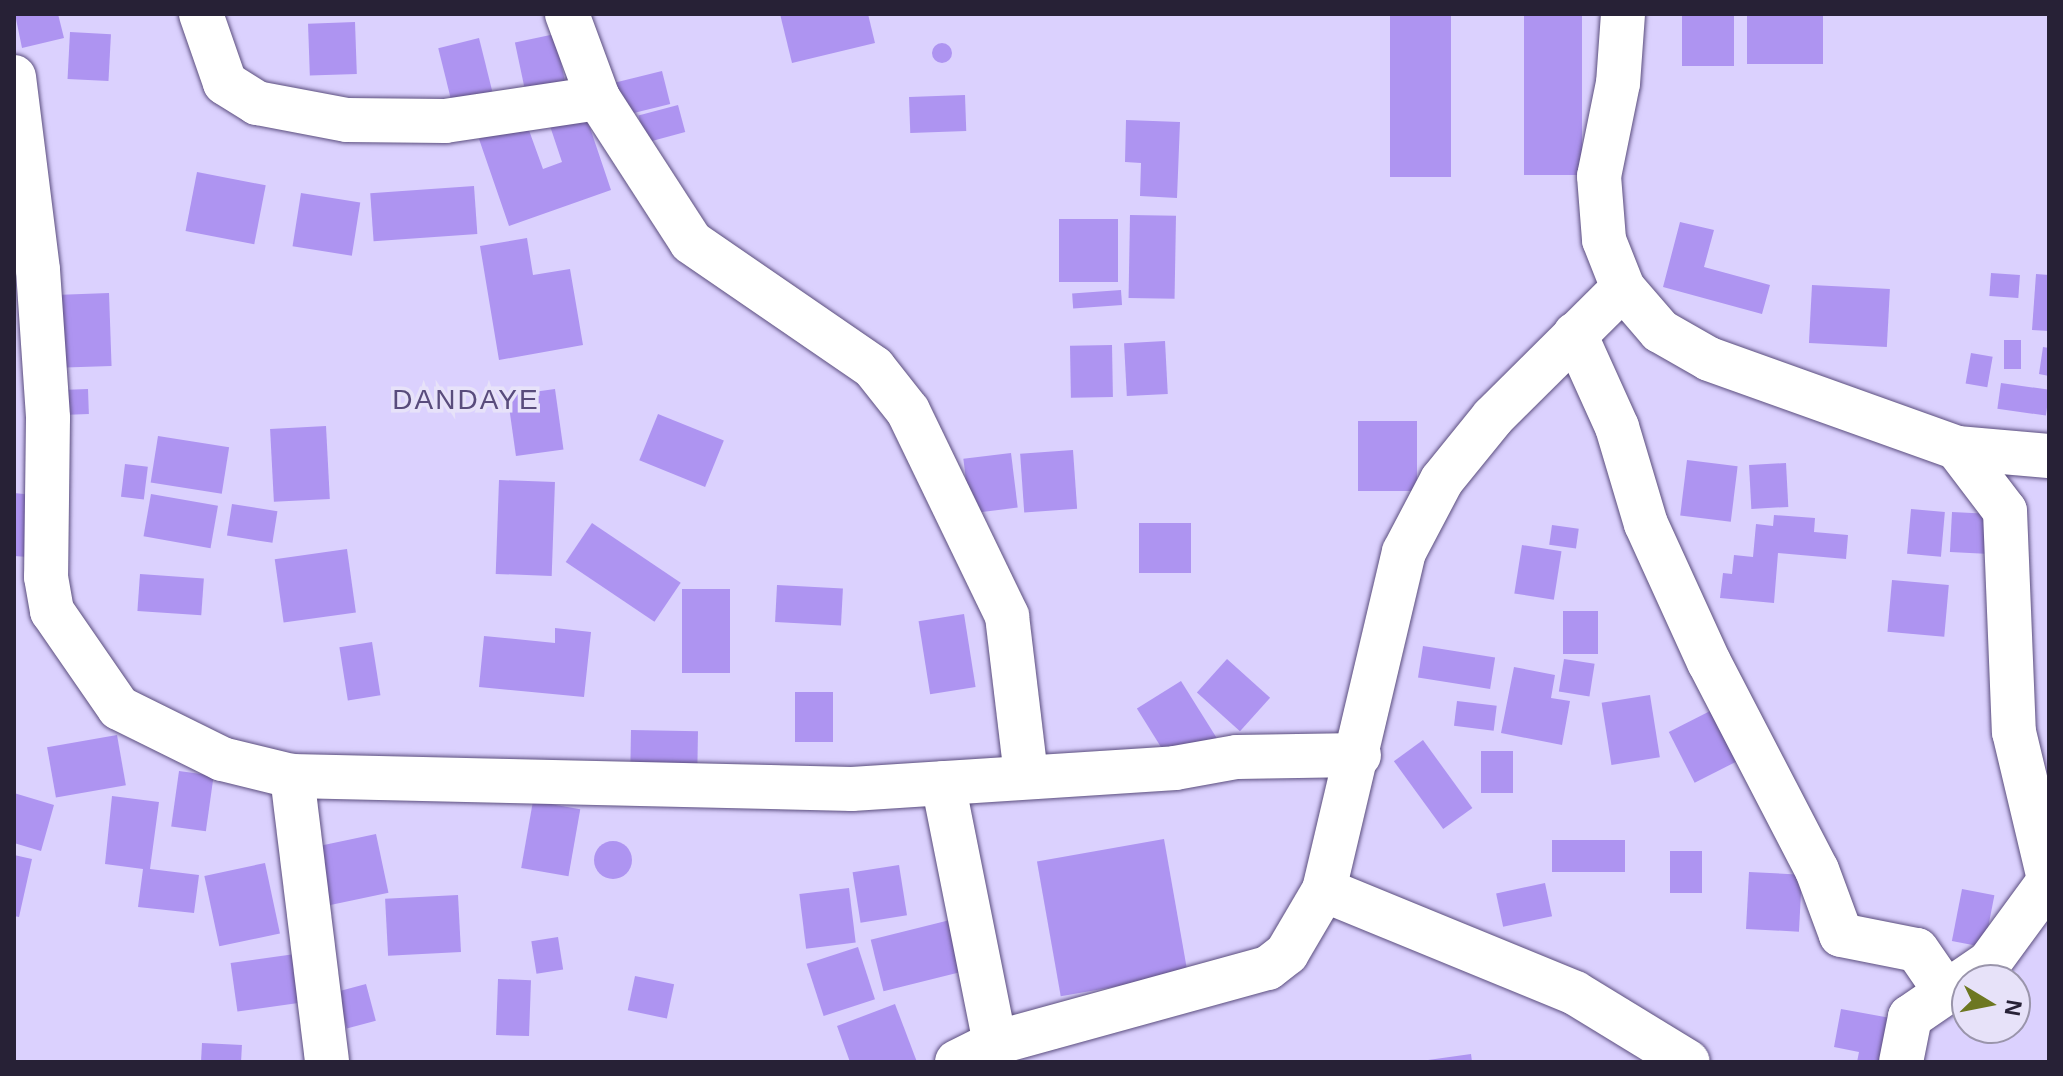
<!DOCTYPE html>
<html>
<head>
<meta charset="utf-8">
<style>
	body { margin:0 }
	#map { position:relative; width:2063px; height:1076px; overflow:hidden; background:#dbd1fe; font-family:Arial,sans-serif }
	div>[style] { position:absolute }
	.building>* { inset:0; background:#ae94f1; transform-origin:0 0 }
	.round { border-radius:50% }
	.roads { filter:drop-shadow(0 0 2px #5b4e7e) drop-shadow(0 0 2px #5b4e7e) }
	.minor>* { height:44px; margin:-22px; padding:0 22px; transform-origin:22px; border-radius:22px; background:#fff }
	span { translate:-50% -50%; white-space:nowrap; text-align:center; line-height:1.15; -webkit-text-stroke:7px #e7e2f9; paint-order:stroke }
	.quarter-label { font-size:28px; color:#594c7c; letter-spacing:2px }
	.frame { position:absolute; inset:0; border:16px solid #272136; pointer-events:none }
	.north { position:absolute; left:1951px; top:964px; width:80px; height:80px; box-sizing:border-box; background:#e7e2f9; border:2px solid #9a95ab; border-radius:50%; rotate:100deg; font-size:22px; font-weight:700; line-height:32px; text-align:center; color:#272136 }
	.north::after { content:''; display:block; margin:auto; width:28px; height:36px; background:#6d7721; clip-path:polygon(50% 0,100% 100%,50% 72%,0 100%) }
</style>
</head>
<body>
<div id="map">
	<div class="building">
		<div style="clip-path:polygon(15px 14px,58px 14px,64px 38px,22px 48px)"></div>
		<div style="clip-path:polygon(780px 14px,868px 14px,875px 43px,792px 63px)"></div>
		<div style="left:1390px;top:14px;width:61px;height:163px"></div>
		<div style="left:1524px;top:14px;width:58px;height:161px"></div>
		<div style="left:1682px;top:14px;width:52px;height:52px"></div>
		<div style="left:1747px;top:14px;width:76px;height:50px"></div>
		<div style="left:355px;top:22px;width:52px;height:47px;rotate:88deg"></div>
		<div style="left:70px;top:32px;width:41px;height:47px;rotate:3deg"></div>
		<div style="left:555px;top:34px;width:51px;height:41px;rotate:78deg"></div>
		<div style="left:479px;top:38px;width:60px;height:42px;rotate:76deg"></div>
		<div class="round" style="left:932px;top:43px;width:20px;height:20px"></div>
		<div style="left:662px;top:71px;width:34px;height:49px;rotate:76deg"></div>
		<div style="left:965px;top:95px;width:36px;height:56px;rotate:88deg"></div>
		<div style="left:678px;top:105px;width:28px;height:41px;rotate:75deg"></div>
		<div style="clip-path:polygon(583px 107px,611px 190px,509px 226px,479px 139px,526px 122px,543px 169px,562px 162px,548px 120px)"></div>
		<div style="clip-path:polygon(1126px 120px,1180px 122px,1177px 198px,1140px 196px,1141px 163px,1125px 162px)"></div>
		<div style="left:197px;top:172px;width:70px;height:60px;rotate:11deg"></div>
		<div style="left:474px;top:186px;width:48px;height:104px;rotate:86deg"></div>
		<div style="left:301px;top:193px;width:60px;height:54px;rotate:9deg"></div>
		<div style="left:1130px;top:215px;width:46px;height:83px;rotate:1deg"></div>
		<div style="left:1059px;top:219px;width:59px;height:63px"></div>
		<div style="clip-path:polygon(1680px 222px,1714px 230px,1704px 267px,1770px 285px,1762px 314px,1663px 287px)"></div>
		<div style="clip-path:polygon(527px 238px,533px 275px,570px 269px,583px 345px,499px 360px,480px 246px)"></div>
		<div style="left:1991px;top:273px;width:29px;height:23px;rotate:4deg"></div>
		<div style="clip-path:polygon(2036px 274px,2049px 275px,2049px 331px,2032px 330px)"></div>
		<div style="left:1812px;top:285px;width:78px;height:58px;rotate:3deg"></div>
		<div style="left:1121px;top:290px;width:15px;height:49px;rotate:86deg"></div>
		<div style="left:109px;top:293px;width:73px;height:54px;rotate:88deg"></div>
		<div style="left:2004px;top:340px;width:17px;height:29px"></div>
		<div style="left:1165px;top:341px;width:53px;height:41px;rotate:87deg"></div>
		<div style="left:1112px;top:345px;width:52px;height:42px;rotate:89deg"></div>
		<div style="clip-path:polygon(2043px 347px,2049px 348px,2049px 376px,2039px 374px)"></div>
		<div style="left:1971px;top:353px;width:22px;height:31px;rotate:10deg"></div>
		<div style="left:2001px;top:383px;width:49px;height:26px;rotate:8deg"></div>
		<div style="left:88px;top:389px;width:25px;height:27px;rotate:88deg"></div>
		<div style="left:555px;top:389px;width:61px;height:48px;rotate:82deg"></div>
		<div style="left:658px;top:414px;width:71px;height:50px;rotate:22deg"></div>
		<div style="left:1358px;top:421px;width:59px;height:70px"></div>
		<div style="left:326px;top:426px;width:73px;height:56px;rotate:87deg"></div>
		<div style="left:158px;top:436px;width:72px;height:47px;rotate:9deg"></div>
		<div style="left:1073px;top:450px;width:59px;height:53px;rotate:86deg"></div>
		<div style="left:1011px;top:453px;width:55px;height:48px;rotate:83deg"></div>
		<div style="left:1687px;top:460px;width:51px;height:56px;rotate:7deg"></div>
		<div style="left:1786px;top:463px;width:44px;height:37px;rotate:87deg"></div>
		<div style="left:125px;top:464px;width:23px;height:33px;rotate:7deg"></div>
		<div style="left:499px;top:480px;width:56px;height:94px;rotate:2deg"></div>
		<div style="clip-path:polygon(14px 493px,33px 495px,28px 557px,14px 556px)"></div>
		<div style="left:151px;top:494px;width:68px;height:43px;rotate:10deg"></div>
		<div style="left:232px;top:504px;width:46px;height:32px;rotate:9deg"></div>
		<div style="left:1911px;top:509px;width:34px;height:45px;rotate:5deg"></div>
		<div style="left:1952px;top:512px;width:35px;height:40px;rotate:3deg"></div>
		<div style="clip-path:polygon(1774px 515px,1815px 518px,1814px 532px,1848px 535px,1846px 559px,1778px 553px,1774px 603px,1720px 598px,1723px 573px,1732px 574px,1734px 555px,1753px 557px,1756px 524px,1773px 526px)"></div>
		<div style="left:592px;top:523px;width:107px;height:47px;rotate:34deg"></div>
		<div style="left:1191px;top:523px;width:50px;height:52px;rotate:90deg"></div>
		<div style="left:1552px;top:525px;width:27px;height:20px;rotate:8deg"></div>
		<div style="left:1522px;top:545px;width:40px;height:49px;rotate:9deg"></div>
		<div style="left:347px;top:549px;width:64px;height:73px;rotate:82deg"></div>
		<div style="left:140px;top:574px;width:64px;height:37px;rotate:4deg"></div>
		<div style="left:1892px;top:580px;width:57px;height:52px;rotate:5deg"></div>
		<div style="left:777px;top:585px;width:66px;height:37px;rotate:3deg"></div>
		<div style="left:682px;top:589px;width:48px;height:84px"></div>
		<div style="left:1563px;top:611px;width:35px;height:43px"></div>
		<div style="left:964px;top:614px;width:74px;height:46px;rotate:81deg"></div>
		<div style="clip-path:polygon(555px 628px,591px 632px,584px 697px,479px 687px,484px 636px,555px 643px)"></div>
		<div style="left:372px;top:642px;width:54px;height:33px;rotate:81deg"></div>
		<div style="left:1423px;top:646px;width:73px;height:32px;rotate:9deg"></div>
		<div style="left:1227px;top:659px;width:58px;height:45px;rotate:42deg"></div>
		<div style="left:1564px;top:659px;width:31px;height:33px;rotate:9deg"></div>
		<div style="clip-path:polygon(1514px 667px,1555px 675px,1551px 698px,1570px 701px,1562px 745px,1501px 733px)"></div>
		<div style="left:1181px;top:681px;width:70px;height:52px;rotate:58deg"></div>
		<div style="left:833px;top:692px;width:50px;height:38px;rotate:90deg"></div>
		<div style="left:1650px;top:695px;width:63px;height:49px;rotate:81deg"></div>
		<div style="left:1457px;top:701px;width:40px;height:25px;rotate:7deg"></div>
		<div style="left:1716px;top:708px;width:57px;height:53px;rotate:63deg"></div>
		<div style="left:631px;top:730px;width:67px;height:43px;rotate:1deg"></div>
		<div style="left:117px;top:735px;width:51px;height:71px;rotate:80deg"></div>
		<div style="left:1423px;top:740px;width:84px;height:36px;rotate:54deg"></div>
		<div style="left:1513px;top:751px;width:42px;height:32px;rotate:90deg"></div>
		<div style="left:179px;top:771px;width:35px;height:56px;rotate:8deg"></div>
		<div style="clip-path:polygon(14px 793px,54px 805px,41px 851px,14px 843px)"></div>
		<div style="clip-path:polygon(112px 796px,159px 802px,150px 869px,199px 875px,194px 913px,138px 907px,143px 869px,105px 864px)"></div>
		<div style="left:533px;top:801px;width:48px;height:68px;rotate:10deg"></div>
		<div style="left:376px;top:834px;width:60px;height:63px;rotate:78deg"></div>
		<div style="left:1164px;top:839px;width:137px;height:129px;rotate:80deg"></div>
		<div style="left:1552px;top:840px;width:73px;height:32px"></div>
		<div class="round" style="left:594px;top:841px;width:38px;height:38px"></div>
		<div style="left:1670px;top:851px;width:32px;height:42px"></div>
		<div style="clip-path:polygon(14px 855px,32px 859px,19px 917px,14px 916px)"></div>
		<div style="left:265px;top:863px;width:72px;height:62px;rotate:78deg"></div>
		<div style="left:899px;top:865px;width:51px;height:47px;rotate:81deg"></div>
		<div style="left:1749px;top:872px;width:53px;height:57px;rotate:3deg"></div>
		<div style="left:1545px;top:883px;width:34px;height:50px;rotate:78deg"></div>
		<div style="left:849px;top:888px;width:55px;height:50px;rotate:83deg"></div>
		<div style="left:1962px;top:889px;width:33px;height:53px;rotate:11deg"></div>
		<div style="left:458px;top:895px;width:57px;height:73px;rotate:87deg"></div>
		<div style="left:958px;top:918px;width:53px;height:90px;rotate:76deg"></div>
		<div style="left:558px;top:937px;width:33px;height:27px;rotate:81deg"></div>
		<div style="left:858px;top:947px;width:55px;height:54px;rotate:72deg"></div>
		<div style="left:295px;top:954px;width:49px;height:65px;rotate:82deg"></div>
		<div style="left:635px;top:976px;width:40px;height:35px;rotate:12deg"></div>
		<div style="left:498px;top:979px;width:33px;height:56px;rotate:2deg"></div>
		<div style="left:366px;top:984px;width:38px;height:30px;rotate:75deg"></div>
		<div style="clip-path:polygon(895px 1004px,917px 1062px,850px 1062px,837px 1026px)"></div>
		<div style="clip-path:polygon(1841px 1009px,1896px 1019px,1888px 1062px,1857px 1062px,1859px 1052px,1834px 1047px)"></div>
		<div style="left:202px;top:1043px;width:40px;height:19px;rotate:3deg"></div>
		<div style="clip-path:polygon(1471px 1054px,1472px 1062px,1428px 1062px,1428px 1060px)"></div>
	</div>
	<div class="roads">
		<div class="minor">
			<div style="left:201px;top:14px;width:73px;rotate:70.8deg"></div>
			<div style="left:225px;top:83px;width:38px;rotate:32deg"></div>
			<div style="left:257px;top:103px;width:92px;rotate:10.7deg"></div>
			<div style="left:347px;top:120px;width:98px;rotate:0.6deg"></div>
			<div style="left:445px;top:121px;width:155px;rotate:-8.5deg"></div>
			<div style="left:567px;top:14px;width:90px;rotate:69.7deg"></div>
			<div style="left:598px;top:98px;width:171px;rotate:57.1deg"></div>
			<div style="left:691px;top:242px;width:222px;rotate:34.5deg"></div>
			<div style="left:874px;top:368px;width:55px;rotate:51.7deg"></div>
			<div style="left:908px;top:411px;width:228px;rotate:64.2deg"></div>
			<div style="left:1007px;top:616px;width:160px;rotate:83.2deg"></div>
			<div style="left:1623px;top:14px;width:69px;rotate:94.1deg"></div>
			<div style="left:1618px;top:83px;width:95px;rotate:101.5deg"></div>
			<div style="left:1599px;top:176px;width:64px;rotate:85.5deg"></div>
			<div style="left:1604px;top:240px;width:52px;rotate:68.4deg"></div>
			<div style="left:1623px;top:288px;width:57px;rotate:49.3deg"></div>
			<div style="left:1660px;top:331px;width:56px;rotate:29.7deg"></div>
			<div style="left:1709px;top:359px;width:263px;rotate:19.7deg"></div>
			<div style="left:1957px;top:448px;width:92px;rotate:5deg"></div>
			<div style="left:14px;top:77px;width:194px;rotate:82.9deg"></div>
			<div style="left:38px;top:270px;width:148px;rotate:86.1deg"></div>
			<div style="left:48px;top:418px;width:159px;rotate:90.7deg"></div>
			<div style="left:46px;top:577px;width:35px;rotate:80deg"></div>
			<div style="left:52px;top:611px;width:118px;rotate:55.4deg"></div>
			<div style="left:119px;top:708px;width:115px;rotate:26.3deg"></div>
			<div style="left:222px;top:759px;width:72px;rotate:13.7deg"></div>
			<div style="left:292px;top:776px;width:560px;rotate:1.33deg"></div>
			<div style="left:852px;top:789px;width:324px;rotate:-3.7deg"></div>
			<div style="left:1175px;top:768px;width:63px;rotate:-10.1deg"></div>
			<div style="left:1237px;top:757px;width:122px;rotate:-0.9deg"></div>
			<div style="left:1575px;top:334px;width:102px;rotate:65.7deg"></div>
			<div style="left:1617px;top:427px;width:101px;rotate:73.4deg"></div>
			<div style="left:1646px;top:524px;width:152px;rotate:65.5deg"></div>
			<div style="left:1709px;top:662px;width:234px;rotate:62.6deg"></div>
			<div style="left:1817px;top:870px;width:69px;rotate:69.7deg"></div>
			<div style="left:1841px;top:935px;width:77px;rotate:11.2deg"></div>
			<div style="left:1917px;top:950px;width:51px;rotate:55.4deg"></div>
			<div style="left:1957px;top:448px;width:79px;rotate:52.7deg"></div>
			<div style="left:2005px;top:511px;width:221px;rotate:87.7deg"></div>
			<div style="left:2014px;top:732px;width:151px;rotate:76.6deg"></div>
			<div style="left:292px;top:776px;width:288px;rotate:83deg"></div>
			<div style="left:943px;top:783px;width:265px;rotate:78.7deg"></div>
			<div style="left:1324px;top:890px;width:271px;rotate:22.3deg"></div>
			<div style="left:1575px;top:993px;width:132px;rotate:31.4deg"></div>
			<div style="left:957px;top:1062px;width:42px;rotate:-26.6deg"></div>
			<div style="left:995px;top:1043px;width:283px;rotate:-15.4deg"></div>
			<div style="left:1268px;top:968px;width:24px;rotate:-38deg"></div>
			<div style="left:1287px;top:953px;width:73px;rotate:-59.6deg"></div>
			<div style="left:1324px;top:890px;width:347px;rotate:-76.7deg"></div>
			<div style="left:1404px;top:552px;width:81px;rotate:-62.2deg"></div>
			<div style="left:1442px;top:480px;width:81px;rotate:-51deg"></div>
			<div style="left:1493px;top:417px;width:183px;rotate:-44.8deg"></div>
			<div style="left:1901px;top:1062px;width:46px;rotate:-78.7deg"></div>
			<div style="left:1910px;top:1017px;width:96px;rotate:-34.4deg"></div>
			<div style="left:1989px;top:963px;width:102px;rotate:-53.8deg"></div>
		</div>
	</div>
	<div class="quarter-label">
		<span style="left:466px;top:400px">DANDAYE</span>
	</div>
	<div class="frame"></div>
	<div class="north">N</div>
</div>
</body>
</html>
